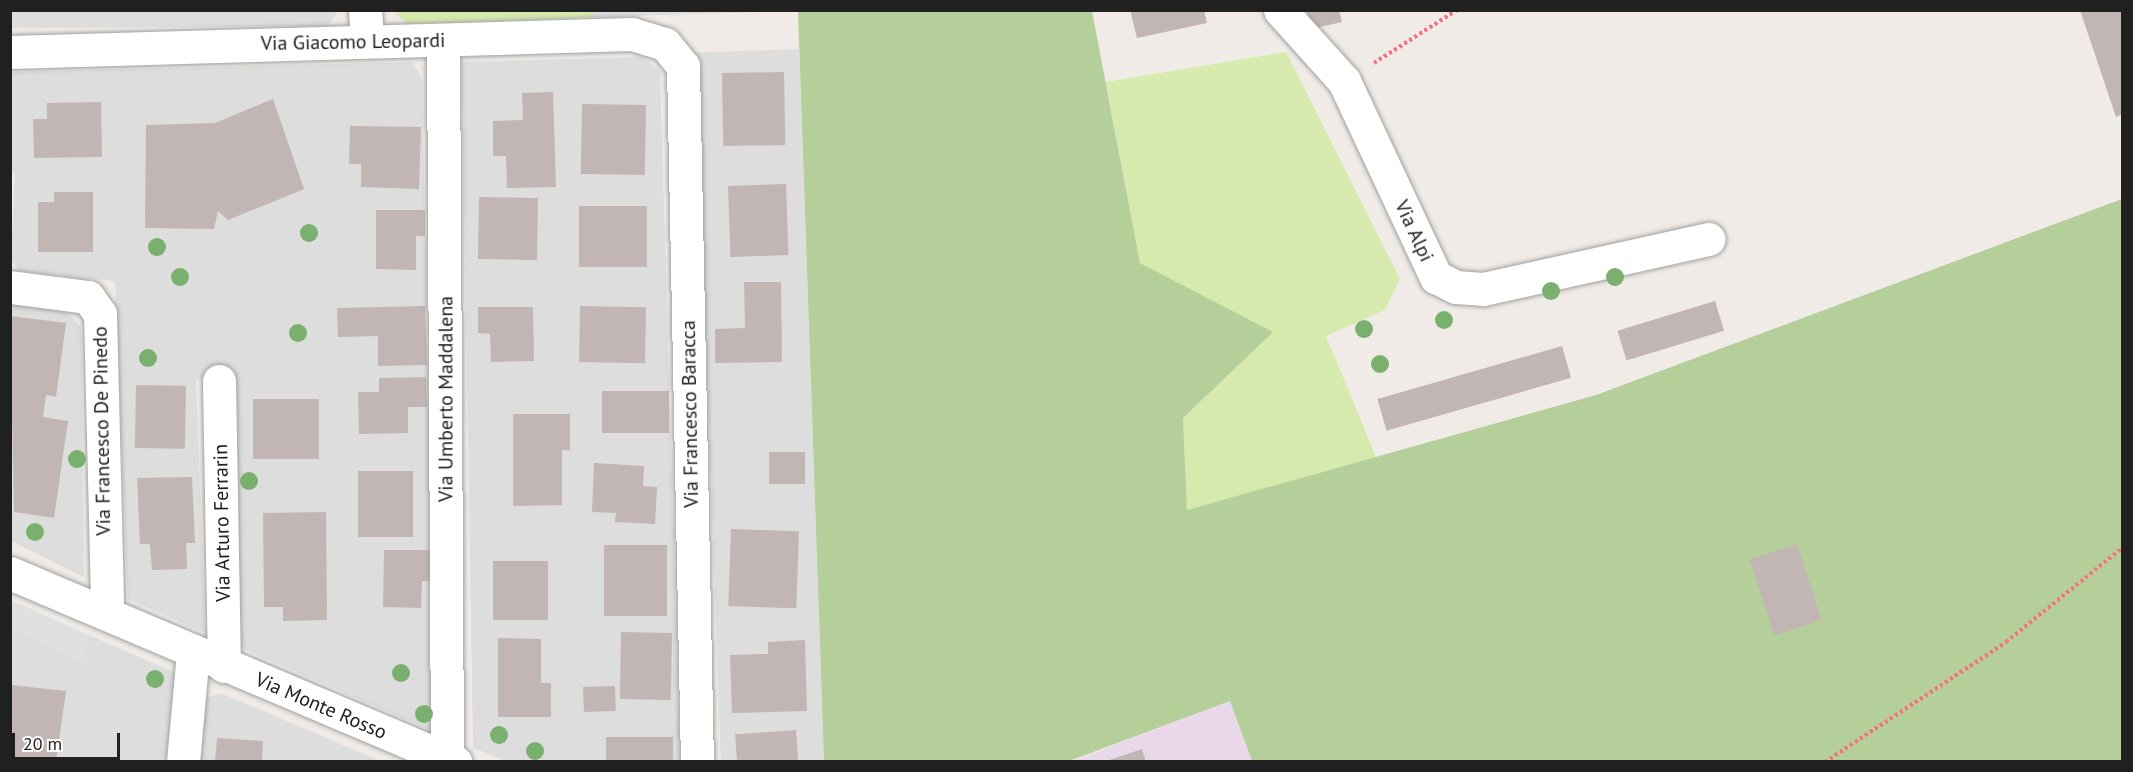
<!DOCTYPE html>
<html>
<head>
<meta charset="utf-8">
<style>
	body { margin:0 }
	#map { position:relative; width:2133px; height:772px; overflow:hidden; background:#f0ebe6; font-family:"PT Sans",sans-serif }
	div>[style] { position:absolute }
	.residential>* { inset:0; background:#dedddd; transform-origin:0 0 }
	.industrial>* { inset:0; background:#e9d8e9 }
	.grass>* { inset:0; background:#d6eaad }
	.forest>* { inset:0; background:#b5cf9b }
	.parking>* { inset:0; background:#e0e0e0 }
	.building>* { inset:0; background:#c1b6b3; transform-origin:0 0 }
	.path>* { height:4px; margin-top:-2px; transform-origin:0; background:repeating-linear-gradient(90deg,#f96f7b 0 3px,transparent 0 6px) }
	.roads { filter:drop-shadow(0 0 2px #a1a1a1) drop-shadow(0 0 2px #a1a1a1) }
	.minor>* { height:33px; margin:-16.5px; padding:0 16.5px; transform-origin:16.5px; border-radius:16.5px; background:#fff }
	.trees>* { width:18px; height:18px; margin:-9px; border-radius:50%; background:#7ab06e }
	span { translate:-50% -50%; white-space:nowrap; text-align:center; line-height:1.15; -webkit-text-stroke:4.5px #fff; paint-order:stroke }
	.street-label { font-size:20px; color:#202020 }
	.frame { position:absolute; inset:0; border:12px solid #202020; pointer-events:none }
	.scale { position:absolute; left:12px; top:733px; width:108px; height:27px; box-sizing:border-box; border:3px solid #202020; border-top:0; padding-left:8px; font-size:18px; line-height:21px; white-space:nowrap; color:#202020; -webkit-text-stroke:4px #fff; paint-order:stroke }
</style>
</head>
<body>
<div id="map">
	<div class="residential">
		<div style="clip-path:polygon(592px 10px,794px 11px,593px 17px)"></div>
		<div style="clip-path:polygon(10px 11px,11px 10px,338px 11px,328px 26px,11px 28px)"></div>
		<div style="left:799px;top:49px;width:712px;height:103px;rotate:88deg"></div>
		<div style="clip-path:polygon(642px 57px,660px 71px,680px 761px,506px 761px,473px 748px,462px 62px)"></div>
		<div style="clip-path:polygon(413px 62px,422px 79px,435px 732px,237px 646px,235px 379px,196px 379px,205px 633px,128px 599px,115px 281px,19px 271px,11px 260px,15px 172px,10px 172px,10px 72px)"></div>
		<div style="clip-path:polygon(10px 295px,60px 303px,81px 328px,84px 577px,11px 541px)"></div>
		<div style="clip-path:polygon(11px 628px,82px 661px,89px 635px,176px 673px,166px 761px,11px 762px)"></div>
		<div style="clip-path:polygon(221px 693px,380px 761px,197px 762px,201px 700px)"></div>
	</div>
	<div class="industrial">
		<div style="clip-path:polygon(1230px 701px,1252px 761px,1070px 762px)"></div>
	</div>
	<div class="grass">
		<div style="clip-path:polygon(592px 10px,593px 17px,408px 25px,394px 11px)"></div>
		<div style="clip-path:polygon(1286px 52px,1400px 279px,1385px 310px,1326px 336px,1376px 457px,1187px 510px,1183px 418px,1272px 332px,1140px 263px,1106px 82px)"></div>
	</div>
	<div class="forest">
		<div style="clip-path:polygon(798px 11px,1092px 11px,1140px 263px,1273px 332px,1183px 418px,1187px 510px,1596px 395px,2122px 199px,2122px 761px,1252px 761px,1230px 701px,1069px 761px,824px 761px)"></div>
	</div>
	<div class="parking">
		<div style="clip-path:polygon(11px 600px,89px 635px,82px 661px,11px 628px)"></div>
	</div>
	<div class="building">
		<div style="clip-path:polygon(1130px 10px,1204px 10px,1207px 23px,1137px 38px)"></div>
		<div style="clip-path:polygon(1307px 10px,1339px 10px,1342px 22px,1311px 29px)"></div>
		<div style="clip-path:polygon(2080px 10px,2122px 10px,2122px 114px,2116px 117px)"></div>
		<div style="left:784px;top:72px;width:73px;height:62px;rotate:89deg"></div>
		<div style="clip-path:polygon(553px 92px,556px 187px,507px 188px,506px 156px,493px 156px,493px 121px,523px 120px,522px 93px)"></div>
		<div style="clip-path:polygon(273px 99px,304px 189px,228px 220px,218px 211px,214px 229px,145px 228px,146px 125px,215px 123px)"></div>
		<div style="clip-path:polygon(101px 102px,102px 157px,34px 158px,33px 119px,47px 119px,47px 103px)"></div>
		<div style="left:582px;top:104px;width:64px;height:70px;rotate:1deg"></div>
		<div style="clip-path:polygon(350px 126px,421px 127px,419px 189px,361px 187px,361px 164px,349px 164px)"></div>
		<div style="left:786px;top:184px;width:71px;height:58px;rotate:88deg"></div>
		<div style="clip-path:polygon(54px 192px,93px 192px,93px 252px,38px 252px,38px 202px,54px 202px)"></div>
		<div style="left:479px;top:197px;width:59px;height:62px;rotate:1deg"></div>
		<div style="left:579px;top:206px;width:68px;height:61px"></div>
		<div style="clip-path:polygon(376px 210px,425px 210px,425px 236px,416px 236px,416px 270px,376px 269px)"></div>
		<div style="clip-path:polygon(744px 282px,781px 282px,782px 362px,715px 363px,715px 329px,745px 328px)"></div>
		<div style="left:1715px;top:301px;width:31px;height:102px;rotate:73deg"></div>
		<div style="clip-path:polygon(425px 306px,427px 365px,378px 366px,378px 336px,338px 337px,337px 308px)"></div>
		<div style="left:580px;top:306px;width:66px;height:56px;rotate:1deg"></div>
		<div style="clip-path:polygon(478px 307px,533px 307px,534px 361px,491px 362px,490px 334px,478px 333px)"></div>
		<div style="clip-path:polygon(10px 316px,66px 323px,56px 397px,46px 395px,43px 417px,68px 421px,54px 518px,14px 512px)"></div>
		<div style="left:1562px;top:346px;width:33px;height:192px;rotate:74deg"></div>
		<div style="clip-path:polygon(426px 377px,427px 407px,408px 407px,408px 433px,359px 434px,358px 392px,379px 392px,379px 378px)"></div>
		<div style="left:136px;top:385px;width:50px;height:63px;rotate:1deg"></div>
		<div style="left:602px;top:391px;width:67px;height:42px"></div>
		<div style="left:319px;top:399px;width:60px;height:66px;rotate:90deg"></div>
		<div style="clip-path:polygon(513px 414px,570px 414px,570px 450px,562px 450px,562px 505px,513px 506px)"></div>
		<div style="left:769px;top:452px;width:36px;height:32px"></div>
		<div style="clip-path:polygon(594px 463px,644px 466px,643px 486px,657px 487px,655px 524px,615px 522px,616px 513px,592px 512px)"></div>
		<div style="left:358px;top:471px;width:55px;height:66px"></div>
		<div style="clip-path:polygon(192px 477px,195px 543px,186px 543px,187px 569px,152px 570px,150px 544px,140px 544px,137px 478px)"></div>
		<div style="clip-path:polygon(326px 512px,327px 620px,283px 621px,283px 607px,264px 607px,263px 513px)"></div>
		<div style="left:731px;top:529px;width:68px;height:77px;rotate:2deg"></div>
		<div style="left:1797px;top:544px;width:80px;height:50px;rotate:72deg"></div>
		<div style="left:604px;top:545px;width:63px;height:71px"></div>
		<div style="clip-path:polygon(384px 550px,431px 550px,430px 581px,422px 581px,421px 608px,383px 607px)"></div>
		<div style="left:493px;top:561px;width:55px;height:59px"></div>
		<div style="left:621px;top:632px;width:51px;height:67px;rotate:1deg"></div>
		<div style="clip-path:polygon(498px 638px,541px 639px,541px 683px,551px 683px,551px 717px,498px 717px)"></div>
		<div style="clip-path:polygon(805px 640px,807px 711px,732px 713px,730px 655px,768px 654px,768px 642px)"></div>
		<div style="clip-path:polygon(12px 685px,66px 691px,56px 762px,10px 762px)"></div>
		<div style="left:615px;top:686px;width:25px;height:32px;rotate:88deg"></div>
		<div style="left:796px;top:730px;width:32px;height:61px;rotate:86deg"></div>
		<div style="left:673px;top:737px;width:25px;height:67px;rotate:90deg"></div>
		<div style="clip-path:polygon(217px 738px,263px 741px,262px 762px,215px 762px)"></div>
		<div style="clip-path:polygon(1142px 749px,1146px 762px,1106px 762px,1106px 761px)"></div>
	</div>
	<div class="path">
		<div style="left:1374px;top:63px;width:98px;rotate:-32.6deg"></div>
		<div style="left:1825px;top:762px;width:217px;rotate:-33.5deg"></div>
		<div style="left:2006px;top:642px;width:149px;rotate:-39deg"></div>
	</div>
	<div class="roads">
		<div class="minor">
			<div style="left:365px;top:10px;width:30px;rotate:86deg"></div>
			<div style="left:1280px;top:10px;width:96px;rotate:48deg"></div>
			<div style="left:1344px;top:81px;width:217px;rotate:64.9deg"></div>
			<div style="left:1436px;top:277px;width:22px;rotate:27deg"></div>
			<div style="left:1456px;top:287px;width:27px;rotate:4deg"></div>
			<div style="left:1483px;top:289px;width:231px;rotate:-12.5deg"></div>
			<div style="left:443px;top:40px;width:722px;rotate:89.68deg"></div>
			<div style="left:10px;top:52px;width:622px;rotate:-1.66deg"></div>
			<div style="left:632px;top:34px;width:34px;rotate:17deg"></div>
			<div style="left:665px;top:44px;width:28px;rotate:51deg"></div>
			<div style="left:683px;top:66px;width:696px;rotate:88.85deg"></div>
			<div style="left:10px;top:287px;width:79px;rotate:7.3deg"></div>
			<div style="left:88px;top:297px;width:21px;rotate:55deg"></div>
			<div style="left:100px;top:314px;width:297px;rotate:88.6deg"></div>
			<div style="left:219px;top:381px;width:285px;rotate:89deg"></div>
			<div style="left:10px;top:573px;width:484px;rotate:23deg"></div>
			<div style="left:183px;top:762px;width:109px;rotate:-84.8deg"></div>
		</div>
	</div>
	<div class="trees">
		<div style="left:309px;top:233px"></div>
		<div style="left:157px;top:247px"></div>
		<div style="left:180px;top:277px"></div>
		<div style="left:1615px;top:277px"></div>
		<div style="left:1551px;top:291px"></div>
		<div style="left:1444px;top:320px"></div>
		<div style="left:1364px;top:329px"></div>
		<div style="left:298px;top:333px"></div>
		<div style="left:148px;top:358px"></div>
		<div style="left:1380px;top:364px"></div>
		<div style="left:77px;top:459px"></div>
		<div style="left:249px;top:481px"></div>
		<div style="left:35px;top:532px"></div>
		<div style="left:401px;top:673px"></div>
		<div style="left:155px;top:679px"></div>
		<div style="left:424px;top:714px"></div>
		<div style="left:499px;top:735px"></div>
		<div style="left:535px;top:751px"></div>
	</div>
	<div class="street-label">
		<span style="left:353px;top:42px;rotate:-1deg">Via Giacomo Leopardi</span>
		<span style="left:1414px;top:231px;rotate:65deg">Via Alpi</span>
		<span style="left:446px;top:399px;rotate:-90deg">Via Umberto Maddalena</span>
		<span style="left:690px;top:414px;rotate:-91deg">Via Francesco Baracca</span>
		<span style="left:102px;top:431px;rotate:-91deg">Via Francesco De Pinedo</span>
		<span style="left:222px;top:523px;rotate:-91deg">Via Arturo Ferrarin</span>
		<span style="left:321px;top:706px;rotate:23deg">Via Monte Rosso</span>
	</div>
	<div class="frame"></div>
	<div class="scale">20 m</div>
</div>
</body>
</html>
